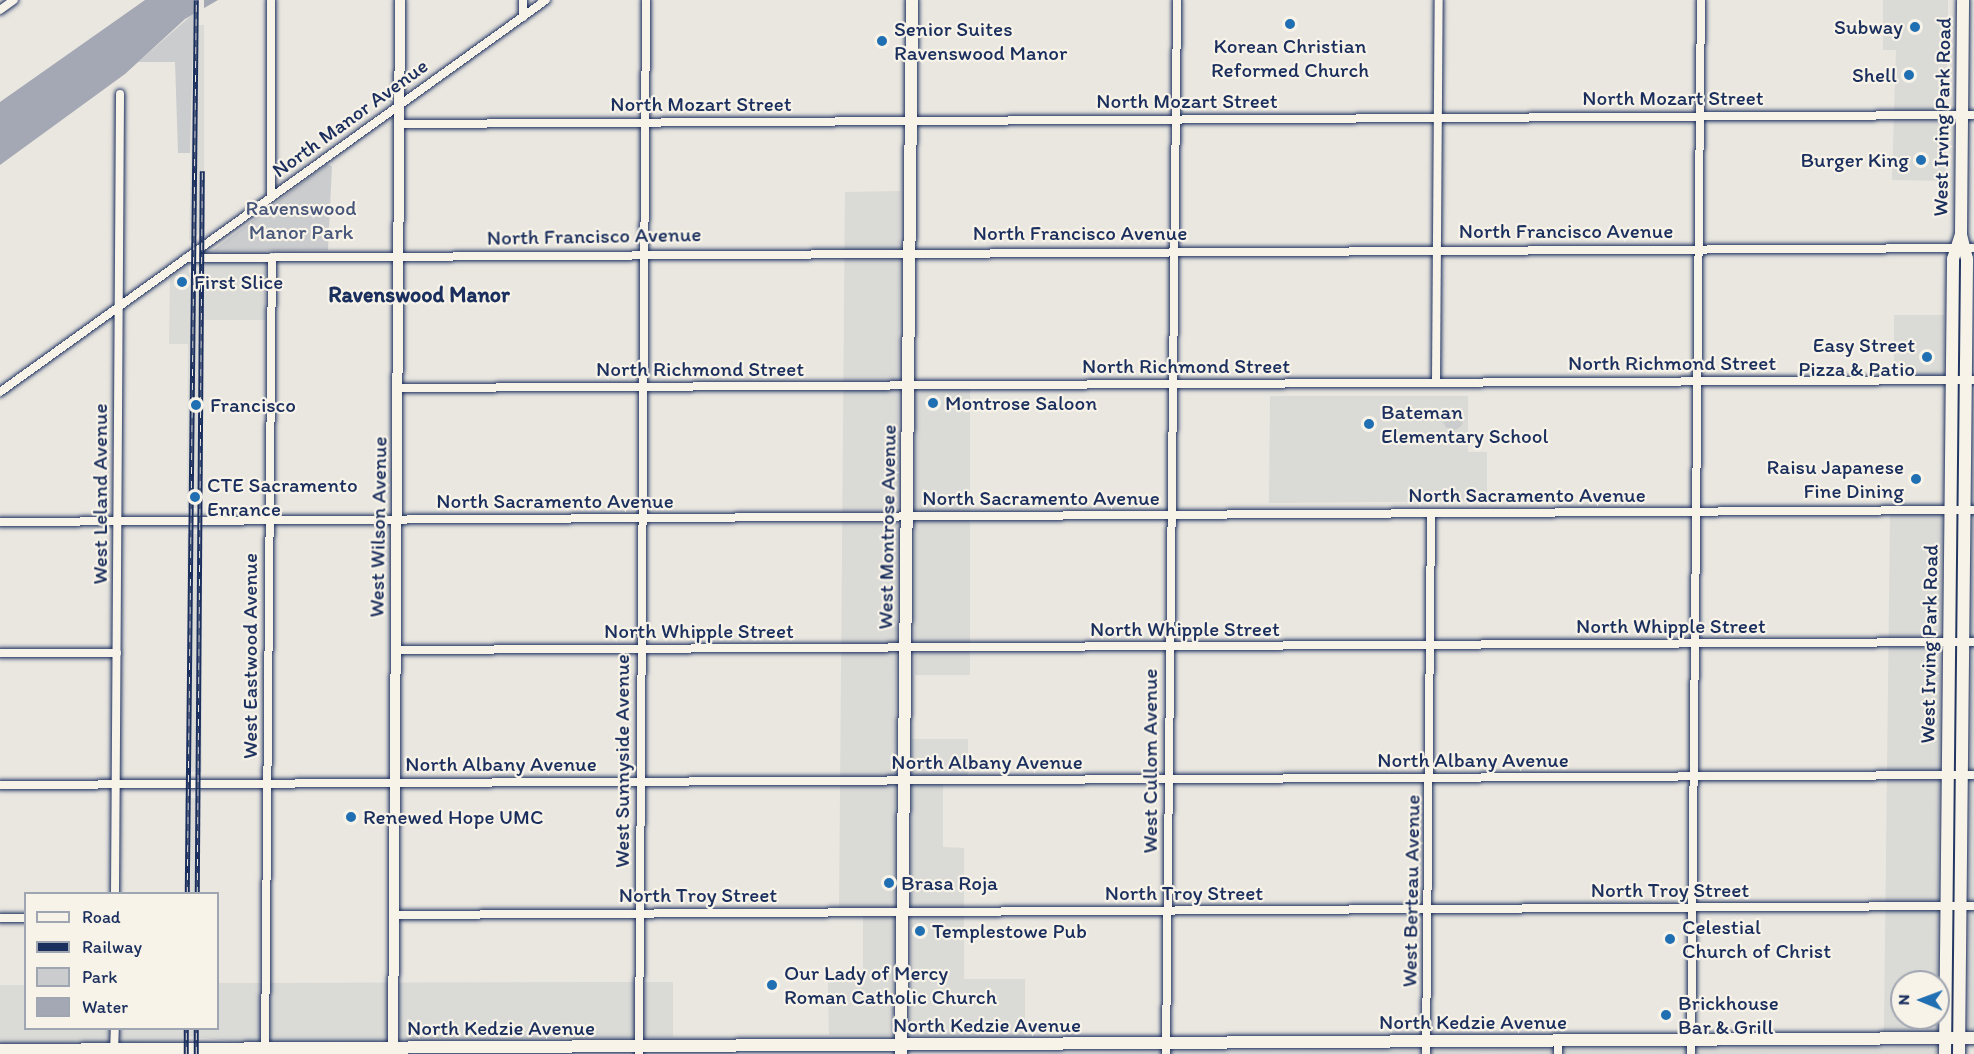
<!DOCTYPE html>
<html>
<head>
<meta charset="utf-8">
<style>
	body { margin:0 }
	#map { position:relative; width:1974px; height:1054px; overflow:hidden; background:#eae7e0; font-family:Itim,sans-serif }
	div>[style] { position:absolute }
	.built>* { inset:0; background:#dadad6; transform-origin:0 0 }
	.green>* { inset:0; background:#cbcccd }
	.round { border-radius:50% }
	.water>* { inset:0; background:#a3a8b4 }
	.pier>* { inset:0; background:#eae7e0 }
	.roads { filter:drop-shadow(0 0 2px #1b2f5e) drop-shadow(0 0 2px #1b2f5e) }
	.minor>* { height:8px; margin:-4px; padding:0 4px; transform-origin:4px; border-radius:4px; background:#f7f3e8 }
	.tertiary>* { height:10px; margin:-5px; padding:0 5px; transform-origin:5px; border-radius:5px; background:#f7f3e8 }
	.secondary>* { height:12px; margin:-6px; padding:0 6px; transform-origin:6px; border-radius:6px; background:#f7f3e8 }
	.primary>* { height:12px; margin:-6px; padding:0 6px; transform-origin:6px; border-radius:6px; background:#f7f3e8 }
	.rail>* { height:4.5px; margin-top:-2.25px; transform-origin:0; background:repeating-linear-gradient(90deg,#f7f3e8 0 7px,#1b2f5e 0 14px); box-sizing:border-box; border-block:2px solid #1b2f5e }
	.dots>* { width:16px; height:16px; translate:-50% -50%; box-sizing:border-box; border:3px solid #f7f3e8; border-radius:50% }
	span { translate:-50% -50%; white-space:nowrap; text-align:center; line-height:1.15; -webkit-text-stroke:4.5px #f7f3e8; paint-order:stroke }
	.poi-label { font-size:21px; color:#1b2f5e }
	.right { translate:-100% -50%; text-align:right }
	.left { translate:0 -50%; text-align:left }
	.street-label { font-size:21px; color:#1b2f5e }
	.park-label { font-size:21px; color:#47567a }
	.neighbourhood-label { font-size:22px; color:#1b2f5e; font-weight:700 }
	.legend { position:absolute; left:24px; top:892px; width:195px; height:138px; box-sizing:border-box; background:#f7f3e8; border:2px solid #9fa5b1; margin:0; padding:8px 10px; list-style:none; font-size:18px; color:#1b2f5e }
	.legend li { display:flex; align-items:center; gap:12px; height:30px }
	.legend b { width:30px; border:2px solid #9fa5b1 }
	.north { position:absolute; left:1890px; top:970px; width:60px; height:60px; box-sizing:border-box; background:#f7f3e8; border:2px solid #9fa5b1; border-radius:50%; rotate:271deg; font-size:16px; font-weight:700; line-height:24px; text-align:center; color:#1b2f5e }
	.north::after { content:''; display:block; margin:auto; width:21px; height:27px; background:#1f6fb2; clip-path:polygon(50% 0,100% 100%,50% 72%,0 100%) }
</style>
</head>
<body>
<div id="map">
	<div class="built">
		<div style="clip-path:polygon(1883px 0,1948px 0,1946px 181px,1892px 180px,1896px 50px,1883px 50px)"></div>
		<div style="clip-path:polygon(194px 25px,204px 25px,204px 230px,189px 241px)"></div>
		<div style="clip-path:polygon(900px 191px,893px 1035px,829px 1035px,828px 981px,863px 981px,863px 912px,839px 911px,845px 192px)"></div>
		<div style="clip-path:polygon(204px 251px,266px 251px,265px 320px,203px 320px,202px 508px,187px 508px,188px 344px,169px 344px,170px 273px,188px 258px,189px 273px,203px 270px)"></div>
		<div style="left:1894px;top:315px;width:50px;height:63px"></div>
		<div style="left:970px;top:385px;width:290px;height:55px;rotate:90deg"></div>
		<div style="clip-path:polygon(1974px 388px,1974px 1029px,1968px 1029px)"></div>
		<div style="clip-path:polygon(1270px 396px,1468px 396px,1468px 452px,1487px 452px,1487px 501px,1269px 503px)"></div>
		<div style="clip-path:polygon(1890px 512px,1942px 512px,1937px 982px,1902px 982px,1902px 1018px,1937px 1018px,1937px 1031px,1884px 1030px)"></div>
		<div style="left:187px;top:534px;width:15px;height:238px"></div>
		<div style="clip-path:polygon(912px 739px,968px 739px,968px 782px,943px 783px,943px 847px,964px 848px,964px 979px,1025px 979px,1025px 1036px,910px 1036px)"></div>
		<div style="left:185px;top:798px;width:15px;height:95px"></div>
		<div style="clip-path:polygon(673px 982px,673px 1037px,249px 1043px,183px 1036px,183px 1041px,0 1044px,0 985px,25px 985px,26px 1028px,218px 1028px,218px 983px)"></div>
		<div style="clip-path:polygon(1936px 1047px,1936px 1054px,954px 1054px,1177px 1052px)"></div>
	</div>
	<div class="green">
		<div style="clip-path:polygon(194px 13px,190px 153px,178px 153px,175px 62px,138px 62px)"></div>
		<div style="clip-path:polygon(327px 164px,332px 166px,328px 250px,212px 251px)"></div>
		<div class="round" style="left:1443px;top:410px;width:20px;height:20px"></div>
	</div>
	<div class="water">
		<div style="clip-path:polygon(145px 0,218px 0,185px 19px,125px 74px,0 165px,0 102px)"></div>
	</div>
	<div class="pier">
		<div style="clip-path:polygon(194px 0,204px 0,204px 10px,194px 17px)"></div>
	</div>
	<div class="roads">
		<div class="minor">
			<div style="left:0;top:10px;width:17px;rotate:-36deg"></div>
			<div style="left:523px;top:17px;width:17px;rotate:-90deg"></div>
			<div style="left:401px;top:124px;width:1573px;rotate:-0.33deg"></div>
			<div style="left:271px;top:197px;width:197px;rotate:-90deg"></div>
			<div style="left:186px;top:258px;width:1788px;rotate:-0.32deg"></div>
			<div style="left:1436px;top:382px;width:382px;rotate:-89.6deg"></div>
			<div style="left:398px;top:388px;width:1576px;rotate:-0.29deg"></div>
			<div style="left:0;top:392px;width:672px;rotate:-35.68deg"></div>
			<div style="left:0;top:522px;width:1974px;rotate:-0.35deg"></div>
			<div style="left:396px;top:650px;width:1578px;rotate:-0.29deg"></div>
			<div style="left:0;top:653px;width:117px"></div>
			<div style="left:0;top:785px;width:1974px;rotate:-0.29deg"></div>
			<div style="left:115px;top:894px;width:800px;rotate:-89.64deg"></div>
			<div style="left:394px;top:915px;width:1580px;rotate:-0.33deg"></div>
			<div style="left:0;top:918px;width:26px"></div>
			<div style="left:114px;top:1052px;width:24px;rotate:-88deg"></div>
			<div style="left:265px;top:1054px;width:797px;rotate:-89.5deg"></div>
			<div style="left:639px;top:1054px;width:1054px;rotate:-89.62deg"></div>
			<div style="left:1166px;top:1054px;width:1054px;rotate:-89.4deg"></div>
			<div style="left:1426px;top:1054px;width:541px;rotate:-89.47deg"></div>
			<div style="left:1558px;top:1054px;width:13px;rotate:-90deg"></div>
			<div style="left:1691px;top:1054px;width:1054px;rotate:-89.46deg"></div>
		</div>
		<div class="tertiary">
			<div style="left:393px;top:1054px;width:1054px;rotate:-89.62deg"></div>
		</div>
		<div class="secondary">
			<div style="left:0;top:1050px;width:1974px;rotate:-0.35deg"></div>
			<div style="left:901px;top:1054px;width:1054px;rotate:-89.4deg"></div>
		</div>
		<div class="primary">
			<div style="left:1945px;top:1054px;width:795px;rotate:-89.42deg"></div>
			<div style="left:1953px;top:259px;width:25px;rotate:-72deg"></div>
			<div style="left:1959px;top:1054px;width:795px;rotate:-89.42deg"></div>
			<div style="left:1967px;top:259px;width:25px;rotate:-104deg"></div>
			<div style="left:1961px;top:235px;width:235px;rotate:-89.5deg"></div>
		</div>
	</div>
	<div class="rail">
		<div style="left:187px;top:894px;width:894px;rotate:-89.42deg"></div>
		<div style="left:197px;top:894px;width:723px;rotate:-89.6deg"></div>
		<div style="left:186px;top:1054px;width:26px;rotate:-90deg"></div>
		<div style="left:196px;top:1054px;width:26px;rotate:-90deg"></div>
	</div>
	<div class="dots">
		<div style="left:1290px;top:24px;background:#1f6fb2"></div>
		<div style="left:1915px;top:27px;background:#1f6fb2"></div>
		<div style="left:882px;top:41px;background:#1f6fb2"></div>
		<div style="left:1909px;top:75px;background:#1f6fb2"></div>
		<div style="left:1921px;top:160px;background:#1f6fb2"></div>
		<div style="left:182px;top:282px;background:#1f6fb2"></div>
		<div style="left:1927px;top:357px;background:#1f6fb2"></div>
		<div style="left:933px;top:403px;background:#1f6fb2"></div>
		<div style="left:196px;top:405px;background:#1f6fb2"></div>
		<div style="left:1369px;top:424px;background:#1f6fb2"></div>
		<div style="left:1916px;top:479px;background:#1f6fb2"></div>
		<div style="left:195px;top:497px;background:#1f6fb2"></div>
		<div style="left:351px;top:817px;background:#1f6fb2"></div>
		<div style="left:889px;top:883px;background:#1f6fb2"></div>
		<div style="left:920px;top:931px;background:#1f6fb2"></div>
		<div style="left:1670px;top:939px;background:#1f6fb2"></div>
		<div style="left:772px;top:985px;background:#1f6fb2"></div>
		<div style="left:1666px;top:1015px;background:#1f6fb2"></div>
	</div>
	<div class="poi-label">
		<span class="right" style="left:1903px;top:27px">Subway</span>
		<span class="left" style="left:894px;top:41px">Senior Suites<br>Ravenswood Manor</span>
		<span style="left:1290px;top:58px">Korean Christian<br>Reformed Church</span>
		<span class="right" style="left:1897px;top:75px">Shell</span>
		<span class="right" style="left:1909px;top:160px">Burger King</span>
		<span class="left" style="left:194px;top:282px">First Slice</span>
		<span class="right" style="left:1915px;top:357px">Easy Street<br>Pizza &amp; Patio</span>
		<span class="left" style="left:945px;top:403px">Montrose Saloon</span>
		<span class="left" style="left:210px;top:405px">Francisco</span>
		<span class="left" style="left:1381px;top:424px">Bateman<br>Elementary School</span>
		<span class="right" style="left:1904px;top:479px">Raisu Japanese<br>Fine Dining</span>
		<span class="left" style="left:207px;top:497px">CTE Sacramento<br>Enrance</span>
		<span class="left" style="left:363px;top:817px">Renewed Hope UMC</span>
		<span class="left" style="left:901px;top:883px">Brasa Roja</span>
		<span class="left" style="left:1682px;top:939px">Celestial<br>Church of Christ</span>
		<span class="left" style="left:932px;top:931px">Templestowe Pub</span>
		<span class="left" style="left:784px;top:985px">Our Lady of Mercy<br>Roman Catholic Church</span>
		<span class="left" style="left:1678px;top:1015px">Brickhouse<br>Bar &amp; Grill</span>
	</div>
	<div class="street-label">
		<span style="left:1673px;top:98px">North Mozart Street</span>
		<span style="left:1187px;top:101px">North Mozart Street</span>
		<span style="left:701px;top:104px">North Mozart Street</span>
		<span style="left:1942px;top:117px;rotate:-89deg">West Irving Park Road</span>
		<span style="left:350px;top:118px;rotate:-36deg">North Manor Avenue</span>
		<span style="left:1566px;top:231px">North Francisco Avenue</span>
		<span style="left:1080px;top:233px">North Francisco Avenue</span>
		<span style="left:594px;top:236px;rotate:-1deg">North Francisco Avenue</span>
		<span style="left:1672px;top:363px">North Richmond Street</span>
		<span style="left:1186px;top:366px">North Richmond Street</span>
		<span style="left:700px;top:369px">North Richmond Street</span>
		<span style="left:100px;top:494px;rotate:-90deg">West Leland Avenue</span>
		<span style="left:1527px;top:495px">North Sacramento Avenue</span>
		<span style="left:1041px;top:498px">North Sacramento Avenue</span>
		<span style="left:555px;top:501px">North Sacramento Avenue</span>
		<span style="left:378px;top:527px;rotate:-89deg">West Wilson Avenue</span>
		<span style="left:887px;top:527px;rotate:-89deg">West Montrose Avenue</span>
		<span style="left:1671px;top:626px">North Whipple Street</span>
		<span style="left:1185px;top:629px">North Whipple Street</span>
		<span style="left:699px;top:631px">North Whipple Street</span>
		<span style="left:1929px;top:644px;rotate:-89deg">West Irving Park Road</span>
		<span style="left:250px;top:656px;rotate:-90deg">West Eastwood Avenue</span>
		<span style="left:1473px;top:760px">North Albany Avenue</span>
		<span style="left:622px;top:761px;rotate:-90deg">West Sunnyside Avenue</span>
		<span style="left:1150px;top:761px;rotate:-90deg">West Cullom Avenue</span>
		<span style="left:987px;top:762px">North Albany Avenue</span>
		<span style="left:501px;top:764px">North Albany Avenue</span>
		<span style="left:1670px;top:890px">North Troy Street</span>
		<span style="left:1411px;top:891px;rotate:-89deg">West Berteau Avenue</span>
		<span style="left:1184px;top:893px">North Troy Street</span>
		<span style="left:698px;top:895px">North Troy Street</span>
		<span style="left:1473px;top:1022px">North Kedzie Avenue</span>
		<span style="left:987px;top:1025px">North Kedzie Avenue</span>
		<span style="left:501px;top:1028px">North Kedzie Avenue</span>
	</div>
	<div class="park-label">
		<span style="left:301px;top:220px">Ravenswood<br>Manor Park</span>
	</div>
	<div class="neighbourhood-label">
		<span style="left:419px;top:295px">Ravenswood Manor</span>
	</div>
	<ul class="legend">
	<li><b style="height:8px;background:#f7f3e8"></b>Road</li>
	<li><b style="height:8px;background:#1b2f5e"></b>Railway</li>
	<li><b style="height:16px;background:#cbcccd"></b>Park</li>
	<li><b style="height:16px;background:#a3a8b4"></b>Water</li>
	</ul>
	<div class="north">N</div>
</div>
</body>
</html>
